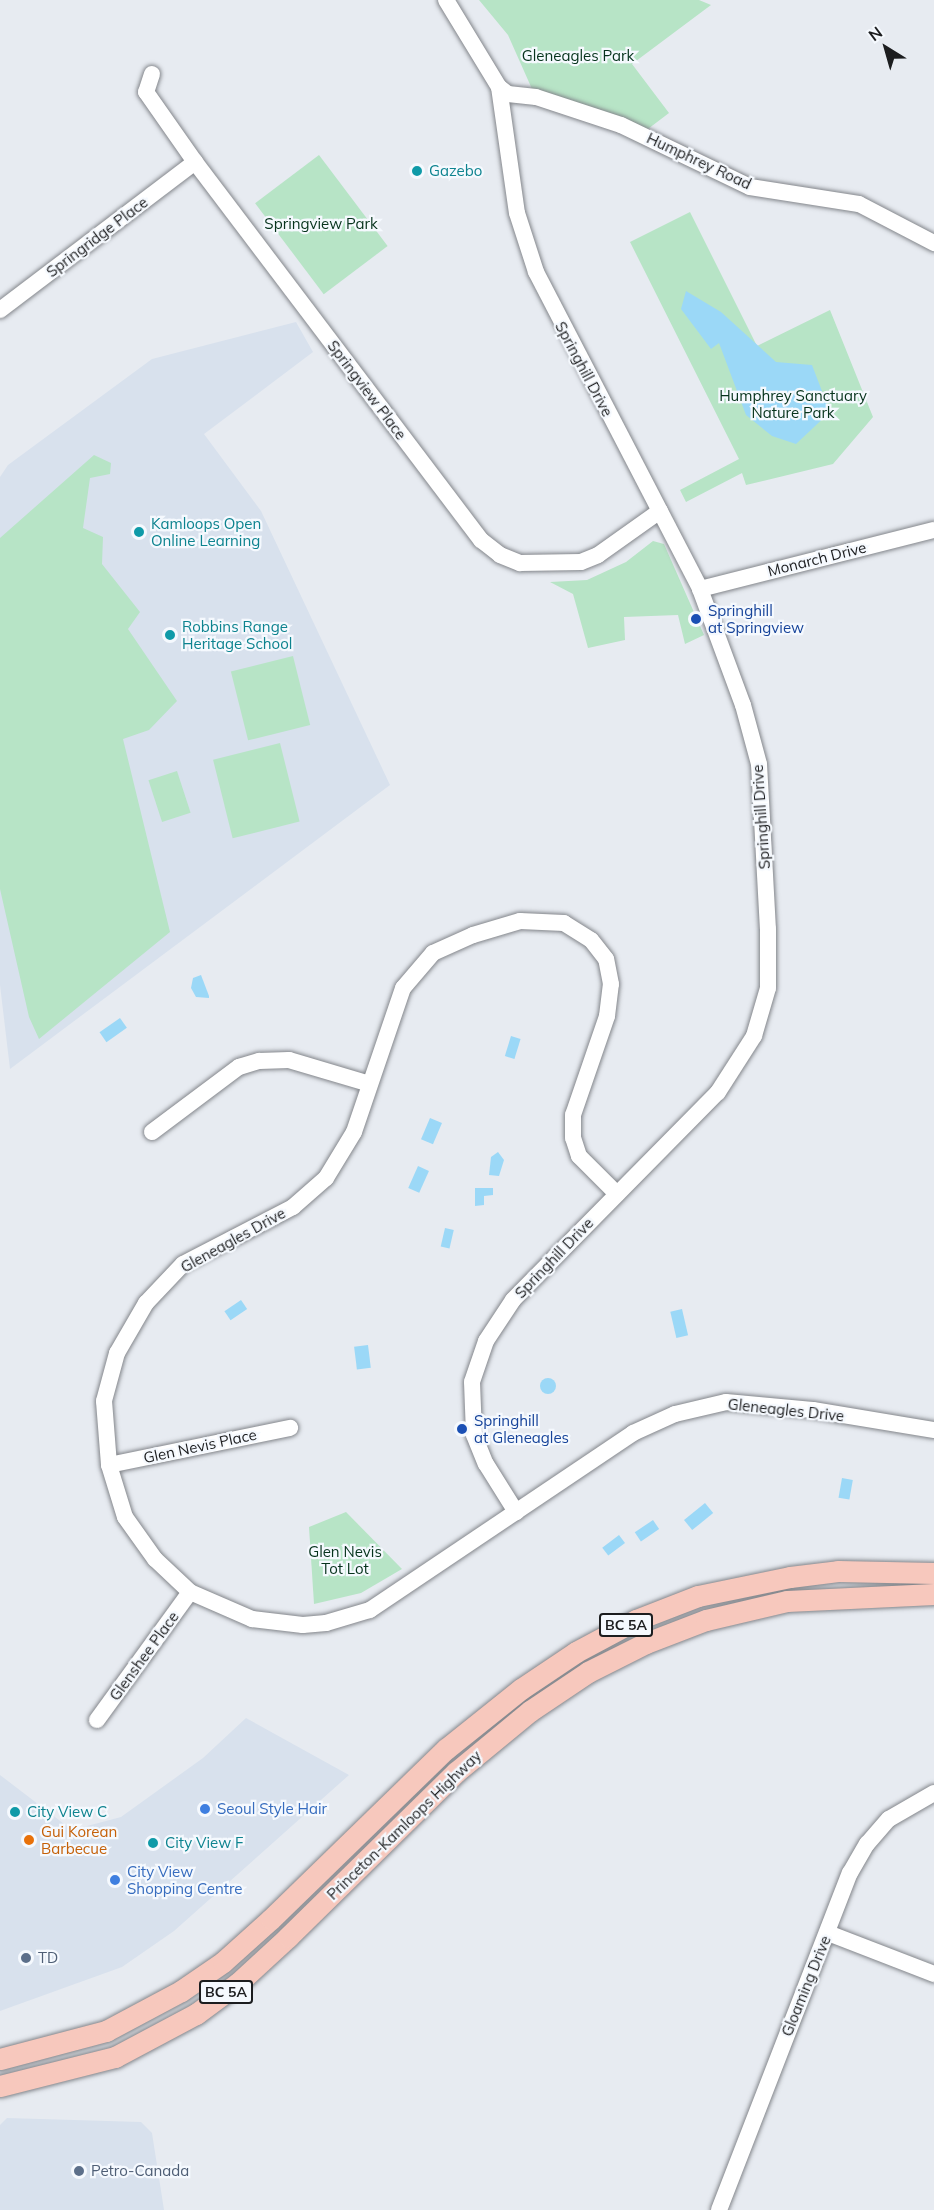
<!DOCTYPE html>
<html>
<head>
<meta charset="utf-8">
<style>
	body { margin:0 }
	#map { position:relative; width:934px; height:2210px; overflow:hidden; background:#e7ebf1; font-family:Mulish,sans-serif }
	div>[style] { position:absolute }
	.built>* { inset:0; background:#d8e1ed }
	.green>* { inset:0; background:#b7e4c6; transform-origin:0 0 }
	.water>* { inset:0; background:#9bd8f7; transform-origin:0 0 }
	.round { border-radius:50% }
	.roads { filter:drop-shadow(0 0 2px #83868b) drop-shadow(0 0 2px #83868b) }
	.minor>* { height:16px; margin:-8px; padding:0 8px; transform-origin:8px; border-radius:8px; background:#fff }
	.major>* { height:21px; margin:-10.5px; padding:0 10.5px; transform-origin:10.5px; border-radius:10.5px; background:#f7c8bd }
	.dots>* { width:16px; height:16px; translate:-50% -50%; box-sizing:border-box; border:3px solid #f5f9fe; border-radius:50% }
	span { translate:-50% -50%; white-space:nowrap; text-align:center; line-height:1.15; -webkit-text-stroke:4.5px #f5f9fe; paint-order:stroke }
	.shield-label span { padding:2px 4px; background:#f5f9fe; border:2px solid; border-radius:4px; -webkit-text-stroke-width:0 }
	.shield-label { font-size:14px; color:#1c1d1f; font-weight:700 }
	.park-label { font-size:15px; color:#06331c }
	.street-label { font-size:15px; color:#1c1d1f }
	.culture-label { font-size:15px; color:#0d838f }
	.left { translate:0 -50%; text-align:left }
	.transit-label { font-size:15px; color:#164399 }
	.shop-label { font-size:15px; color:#366cbe }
	.food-label { font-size:15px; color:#c56008 }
	.service-label { font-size:15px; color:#4e5e75 }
	.north { position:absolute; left:856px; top:18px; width:60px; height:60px; -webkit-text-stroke:4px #f5f9fe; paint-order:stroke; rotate:323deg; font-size:16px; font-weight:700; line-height:24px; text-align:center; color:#1c1d1f }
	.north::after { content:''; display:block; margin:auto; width:21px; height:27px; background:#1c1d1f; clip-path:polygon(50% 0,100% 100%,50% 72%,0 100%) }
</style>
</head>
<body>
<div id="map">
	<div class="built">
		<div style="clip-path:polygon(296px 322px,313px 352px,204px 434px,261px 511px,390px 785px,10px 1069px,0 985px,0 477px,8px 465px,152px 359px)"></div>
		<div style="clip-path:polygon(246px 1718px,349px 1775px,174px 1931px,122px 1967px,0 2011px,0 1775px,72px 1830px,121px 1817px,203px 1758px)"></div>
		<div style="clip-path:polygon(7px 2118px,141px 2122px,152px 2133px,164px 2210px,0 2210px,0 2125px)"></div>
	</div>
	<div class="green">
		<div style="clip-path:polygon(479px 0,699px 0,711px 5px,632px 64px,669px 113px,640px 135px,536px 98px,508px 35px)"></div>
		<div style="left:319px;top:155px;width:114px;height:80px;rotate:53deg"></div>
		<div style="clip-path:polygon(690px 212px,757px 346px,830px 310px,873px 417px,833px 464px,746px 485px,742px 473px,686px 502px,680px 490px,739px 459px,630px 242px)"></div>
		<div style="clip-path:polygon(94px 455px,111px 463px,110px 474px,90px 478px,83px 528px,103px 537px,102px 564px,140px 612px,128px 629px,177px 701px,149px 730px,123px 739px,170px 932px,39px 1039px,29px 1017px,0 889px,0 538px)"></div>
		<div style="clip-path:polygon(653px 541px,664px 544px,704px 635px,685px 644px,678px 615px,624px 617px,625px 640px,588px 648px,573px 594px,550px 582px,587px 580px,626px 562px)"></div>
		<div style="left:293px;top:656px;width:71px;height:64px;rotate:76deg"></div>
		<div style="left:280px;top:743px;width:81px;height:69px;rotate:76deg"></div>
		<div style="left:177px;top:771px;width:44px;height:30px;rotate:72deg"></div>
		<div style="clip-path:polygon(346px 1512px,402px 1569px,361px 1593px,314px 1604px,309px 1527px)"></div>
	</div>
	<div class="water">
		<div style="clip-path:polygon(686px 291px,721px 312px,776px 362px,812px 365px,830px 412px,796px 444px,772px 436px,746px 415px,719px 343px,711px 349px,681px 309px)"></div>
		<div style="clip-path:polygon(201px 975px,209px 996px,209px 998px,196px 997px,191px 988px,193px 978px)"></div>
		<div style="left:120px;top:1018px;width:12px;height:25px;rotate:55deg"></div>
		<div style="left:511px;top:1036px;width:10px;height:21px;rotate:17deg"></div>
		<div style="left:430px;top:1118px;width:13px;height:23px;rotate:23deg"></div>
		<div style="clip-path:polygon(498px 1152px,504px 1160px,499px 1176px,489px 1175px,491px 1157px)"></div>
		<div style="left:418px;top:1166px;width:12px;height:24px;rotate:24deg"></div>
		<div style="clip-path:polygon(475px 1188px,493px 1188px,493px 1195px,484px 1196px,484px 1205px,475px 1206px)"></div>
		<div style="left:445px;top:1228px;width:9px;height:19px;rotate:13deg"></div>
		<div style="left:241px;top:1300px;width:11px;height:20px;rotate:56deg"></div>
		<div style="left:682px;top:1309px;width:27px;height:12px;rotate:77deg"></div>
		<div style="left:368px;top:1345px;width:23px;height:14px;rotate:83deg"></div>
		<div class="round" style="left:540px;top:1378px;width:16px;height:16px"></div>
		<div style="left:842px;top:1478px;width:11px;height:20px;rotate:10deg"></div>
		<div style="left:705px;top:1503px;width:13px;height:27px;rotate:51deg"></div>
		<div style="left:653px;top:1520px;width:11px;height:22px;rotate:56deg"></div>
		<div style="left:619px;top:1535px;width:10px;height:21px;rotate:53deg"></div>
	</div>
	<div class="roads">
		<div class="minor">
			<div style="left:446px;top:0;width:102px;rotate:58.7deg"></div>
			<div style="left:499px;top:87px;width:127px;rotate:81.9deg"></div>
			<div style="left:517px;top:213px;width:62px;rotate:72.1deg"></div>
			<div style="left:536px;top:272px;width:357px;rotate:62.6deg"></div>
			<div style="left:700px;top:589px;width:124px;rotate:69.7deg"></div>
			<div style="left:743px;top:705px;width:61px;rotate:74.8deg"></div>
			<div style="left:759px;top:764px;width:165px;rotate:86.9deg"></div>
			<div style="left:768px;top:929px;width:59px;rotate:90deg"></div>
			<div style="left:768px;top:988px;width:50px;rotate:106.3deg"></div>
			<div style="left:754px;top:1036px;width:67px;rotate:122.7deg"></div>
			<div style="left:718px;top:1092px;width:292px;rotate:134.6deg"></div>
			<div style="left:513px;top:1300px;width:49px;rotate:123.4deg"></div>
			<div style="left:486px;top:1341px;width:43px;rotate:108.9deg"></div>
			<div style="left:472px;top:1382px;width:53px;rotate:87.8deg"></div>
			<div style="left:474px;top:1435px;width:31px;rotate:68deg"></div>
			<div style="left:486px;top:1464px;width:57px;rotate:58deg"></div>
			<div style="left:152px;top:74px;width:19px;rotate:108deg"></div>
			<div style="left:146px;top:92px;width:85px;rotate:55deg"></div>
			<div style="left:195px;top:162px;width:474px;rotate:52.9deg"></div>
			<div style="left:481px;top:540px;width:24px;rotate:38deg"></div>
			<div style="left:500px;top:555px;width:22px;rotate:22deg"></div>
			<div style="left:520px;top:563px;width:61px;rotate:-0.9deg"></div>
			<div style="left:581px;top:562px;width:18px;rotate:-22deg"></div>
			<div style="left:598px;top:555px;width:76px;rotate:-35.4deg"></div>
			<div style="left:499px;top:87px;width:11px;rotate:38deg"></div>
			<div style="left:508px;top:94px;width:28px;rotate:6deg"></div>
			<div style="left:536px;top:97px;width:89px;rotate:18.2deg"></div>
			<div style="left:621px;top:125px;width:143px;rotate:25.7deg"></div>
			<div style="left:750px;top:187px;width:110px;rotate:8.9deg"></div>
			<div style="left:859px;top:204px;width:85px;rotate:27.5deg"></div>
			<div style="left:0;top:310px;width:245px;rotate:-37.2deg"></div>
			<div style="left:700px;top:589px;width:241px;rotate:-14.2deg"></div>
			<div style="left:152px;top:1132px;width:109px;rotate:-36.8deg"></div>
			<div style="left:239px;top:1067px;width:21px;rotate:-17deg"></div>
			<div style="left:259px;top:1061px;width:30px;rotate:-2deg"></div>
			<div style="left:289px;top:1060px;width:84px;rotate:16.5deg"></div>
			<div style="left:617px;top:1194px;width:54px;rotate:-135deg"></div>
			<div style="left:579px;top:1156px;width:19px;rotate:-108deg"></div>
			<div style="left:573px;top:1138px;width:23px;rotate:-90deg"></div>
			<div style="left:573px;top:1115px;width:105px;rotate:-71deg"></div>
			<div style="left:607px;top:1016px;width:32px;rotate:-83deg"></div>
			<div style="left:611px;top:984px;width:25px;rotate:-101deg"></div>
			<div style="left:606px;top:959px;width:24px;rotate:-128deg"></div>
			<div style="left:591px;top:940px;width:32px;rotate:-148deg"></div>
			<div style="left:564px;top:923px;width:44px;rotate:-177.4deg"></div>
			<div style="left:520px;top:921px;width:49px;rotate:163.4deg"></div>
			<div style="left:473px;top:935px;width:44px;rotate:155.8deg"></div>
			<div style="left:433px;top:953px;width:46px;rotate:130.6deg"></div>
			<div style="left:403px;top:988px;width:152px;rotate:108.8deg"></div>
			<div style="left:354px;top:1132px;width:54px;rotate:121.3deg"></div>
			<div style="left:326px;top:1178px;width:44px;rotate:138.7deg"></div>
			<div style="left:293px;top:1207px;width:124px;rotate:152.6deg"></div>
			<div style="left:183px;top:1264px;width:54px;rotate:133.5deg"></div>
			<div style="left:146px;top:1303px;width:58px;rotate:120.1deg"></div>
			<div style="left:117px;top:1353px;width:50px;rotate:105.2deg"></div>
			<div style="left:104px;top:1401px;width:64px;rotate:85.5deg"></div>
			<div style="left:109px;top:1465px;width:54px;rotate:72.9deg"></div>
			<div style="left:125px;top:1517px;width:52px;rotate:54.5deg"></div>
			<div style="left:155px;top:1559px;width:48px;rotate:43.3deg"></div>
			<div style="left:190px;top:1592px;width:68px;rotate:23.5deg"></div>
			<div style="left:252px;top:1619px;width:51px;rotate:6.7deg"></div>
			<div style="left:303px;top:1625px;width:23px;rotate:-5deg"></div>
			<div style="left:326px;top:1623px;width:46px;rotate:-16.5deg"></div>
			<div style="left:370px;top:1610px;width:317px;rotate:-33.9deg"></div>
			<div style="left:633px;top:1433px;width:46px;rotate:-24.3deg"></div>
			<div style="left:675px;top:1414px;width:52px;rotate:-13.2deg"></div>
			<div style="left:726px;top:1402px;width:87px;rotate:5.3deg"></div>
			<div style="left:813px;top:1410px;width:123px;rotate:9.4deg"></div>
			<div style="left:109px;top:1465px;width:185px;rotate:-11.6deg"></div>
			<div style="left:97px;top:1720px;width:158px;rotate:-54deg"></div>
			<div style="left:828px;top:1933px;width:114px;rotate:21.1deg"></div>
			<div style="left:719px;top:2210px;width:362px;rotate:-68.8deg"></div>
			<div style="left:850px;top:1873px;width:34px;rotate:-60deg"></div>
			<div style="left:867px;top:1844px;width:33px;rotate:-49deg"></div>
			<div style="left:889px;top:1819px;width:52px;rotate:-30deg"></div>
		</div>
		<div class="major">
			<div style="left:0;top:2059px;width:110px;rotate:-14.8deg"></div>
			<div style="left:106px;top:2031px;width:85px;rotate:-28.1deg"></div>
			<div style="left:181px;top:1991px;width:51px;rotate:-34.6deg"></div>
			<div style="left:223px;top:1962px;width:64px;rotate:-41.9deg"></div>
			<div style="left:271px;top:1919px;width:244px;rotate:-44.2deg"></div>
			<div style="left:446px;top:1749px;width:96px;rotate:-38.7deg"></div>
			<div style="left:521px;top:1689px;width:66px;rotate:-33.9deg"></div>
			<div style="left:576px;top:1652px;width:68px;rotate:-28.1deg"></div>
			<div style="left:636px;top:1620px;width:66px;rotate:-21.2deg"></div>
			<div style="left:698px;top:1596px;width:94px;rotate:-11.7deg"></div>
			<div style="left:790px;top:1577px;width:48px;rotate:-7.1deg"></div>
			<div style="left:838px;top:1571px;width:96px;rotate:1.2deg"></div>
			<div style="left:0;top:2086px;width:119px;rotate:-14.2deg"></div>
			<div style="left:115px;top:2057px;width:92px;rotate:-28deg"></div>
			<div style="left:196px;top:2014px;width:52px;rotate:-36.4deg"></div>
			<div style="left:238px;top:1983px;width:68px;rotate:-42.6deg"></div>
			<div style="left:288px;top:1937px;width:235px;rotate:-44.5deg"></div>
			<div style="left:456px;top:1772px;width:96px;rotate:-39.5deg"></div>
			<div style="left:530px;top:1711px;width:70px;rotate:-33.9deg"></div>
			<div style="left:588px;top:1672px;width:65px;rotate:-26.6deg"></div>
			<div style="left:646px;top:1643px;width:64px;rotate:-21deg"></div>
			<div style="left:706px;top:1620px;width:83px;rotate:-13.2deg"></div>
			<div style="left:787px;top:1601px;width:147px;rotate:-2.7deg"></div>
		</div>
	</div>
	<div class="dots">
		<div style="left:417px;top:171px;background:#0f9aa8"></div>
		<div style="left:139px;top:532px;background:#0f9aa8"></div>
		<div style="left:696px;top:619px;background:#1a4fb4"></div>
		<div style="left:170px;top:635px;background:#0f9aa8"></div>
		<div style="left:462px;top:1429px;background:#1a4fb4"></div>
		<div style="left:205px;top:1809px;background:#3f7fe0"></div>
		<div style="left:15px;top:1812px;background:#0f9aa8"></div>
		<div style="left:29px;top:1840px;background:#e8710a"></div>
		<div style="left:153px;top:1843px;background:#0f9aa8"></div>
		<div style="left:115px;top:1880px;background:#3f7fe0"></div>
		<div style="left:26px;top:1958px;background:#5c6f8a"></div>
		<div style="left:79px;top:2171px;background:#5c6f8a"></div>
	</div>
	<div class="shield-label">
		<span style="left:626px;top:1625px">BC 5A</span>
		<span style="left:226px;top:1992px">BC 5A</span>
	</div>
	<div class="park-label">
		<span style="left:578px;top:56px">Gleneagles Park</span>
		<span style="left:321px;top:224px">Springview Park</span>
		<span style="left:793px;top:404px">Humphrey Sanctuary<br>Nature Park</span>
		<span style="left:345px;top:1560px">Glen Nevis<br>Tot Lot</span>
	</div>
	<div class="street-label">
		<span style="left:699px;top:161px;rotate:25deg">Humphrey Road</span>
		<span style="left:97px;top:237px;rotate:-37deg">Springridge Place</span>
		<span style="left:584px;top:369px;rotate:62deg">Springhill Drive</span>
		<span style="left:367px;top:390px;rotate:53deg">Springview Place</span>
		<span style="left:817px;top:559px;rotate:-14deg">Monarch Drive</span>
		<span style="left:761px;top:817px;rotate:-94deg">Springhill Drive</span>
		<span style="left:233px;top:1240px;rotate:-29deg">Gleneagles Drive</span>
		<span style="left:554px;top:1258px;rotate:-46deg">Springhill Drive</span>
		<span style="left:786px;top:1410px;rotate:6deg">Gleneagles Drive</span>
		<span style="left:200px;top:1446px;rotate:-12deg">Glen Nevis Place</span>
		<span style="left:144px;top:1656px;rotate:-54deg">Glenshee Place</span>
		<span style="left:404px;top:1825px;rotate:-44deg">Princeton-Kamloops Highway</span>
		<span style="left:806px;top:1986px;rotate:-68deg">Gloaming Drive</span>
	</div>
	<div class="culture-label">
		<span class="left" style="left:429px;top:171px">Gazebo</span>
		<span class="left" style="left:151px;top:532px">Kamloops Open<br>Online Learning</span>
		<span class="left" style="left:182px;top:635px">Robbins Range<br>Heritage School</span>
		<span class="left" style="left:27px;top:1812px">City View C</span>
		<span class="left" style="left:165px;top:1843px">City View F</span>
	</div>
	<div class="transit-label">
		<span class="left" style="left:708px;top:619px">Springhill<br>at Springview</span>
		<span class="left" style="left:474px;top:1429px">Springhill<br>at Gleneagles</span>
	</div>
	<div class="shop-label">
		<span class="left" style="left:217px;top:1809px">Seoul Style Hair</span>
		<span class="left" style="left:127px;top:1880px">City View<br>Shopping Centre</span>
	</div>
	<div class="food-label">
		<span class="left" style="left:41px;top:1840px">Gui Korean<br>Barbecue</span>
	</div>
	<div class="service-label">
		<span class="left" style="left:38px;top:1958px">TD</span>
		<span class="left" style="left:91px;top:2171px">Petro-Canada</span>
	</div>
	<div class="north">N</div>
</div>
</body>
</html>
